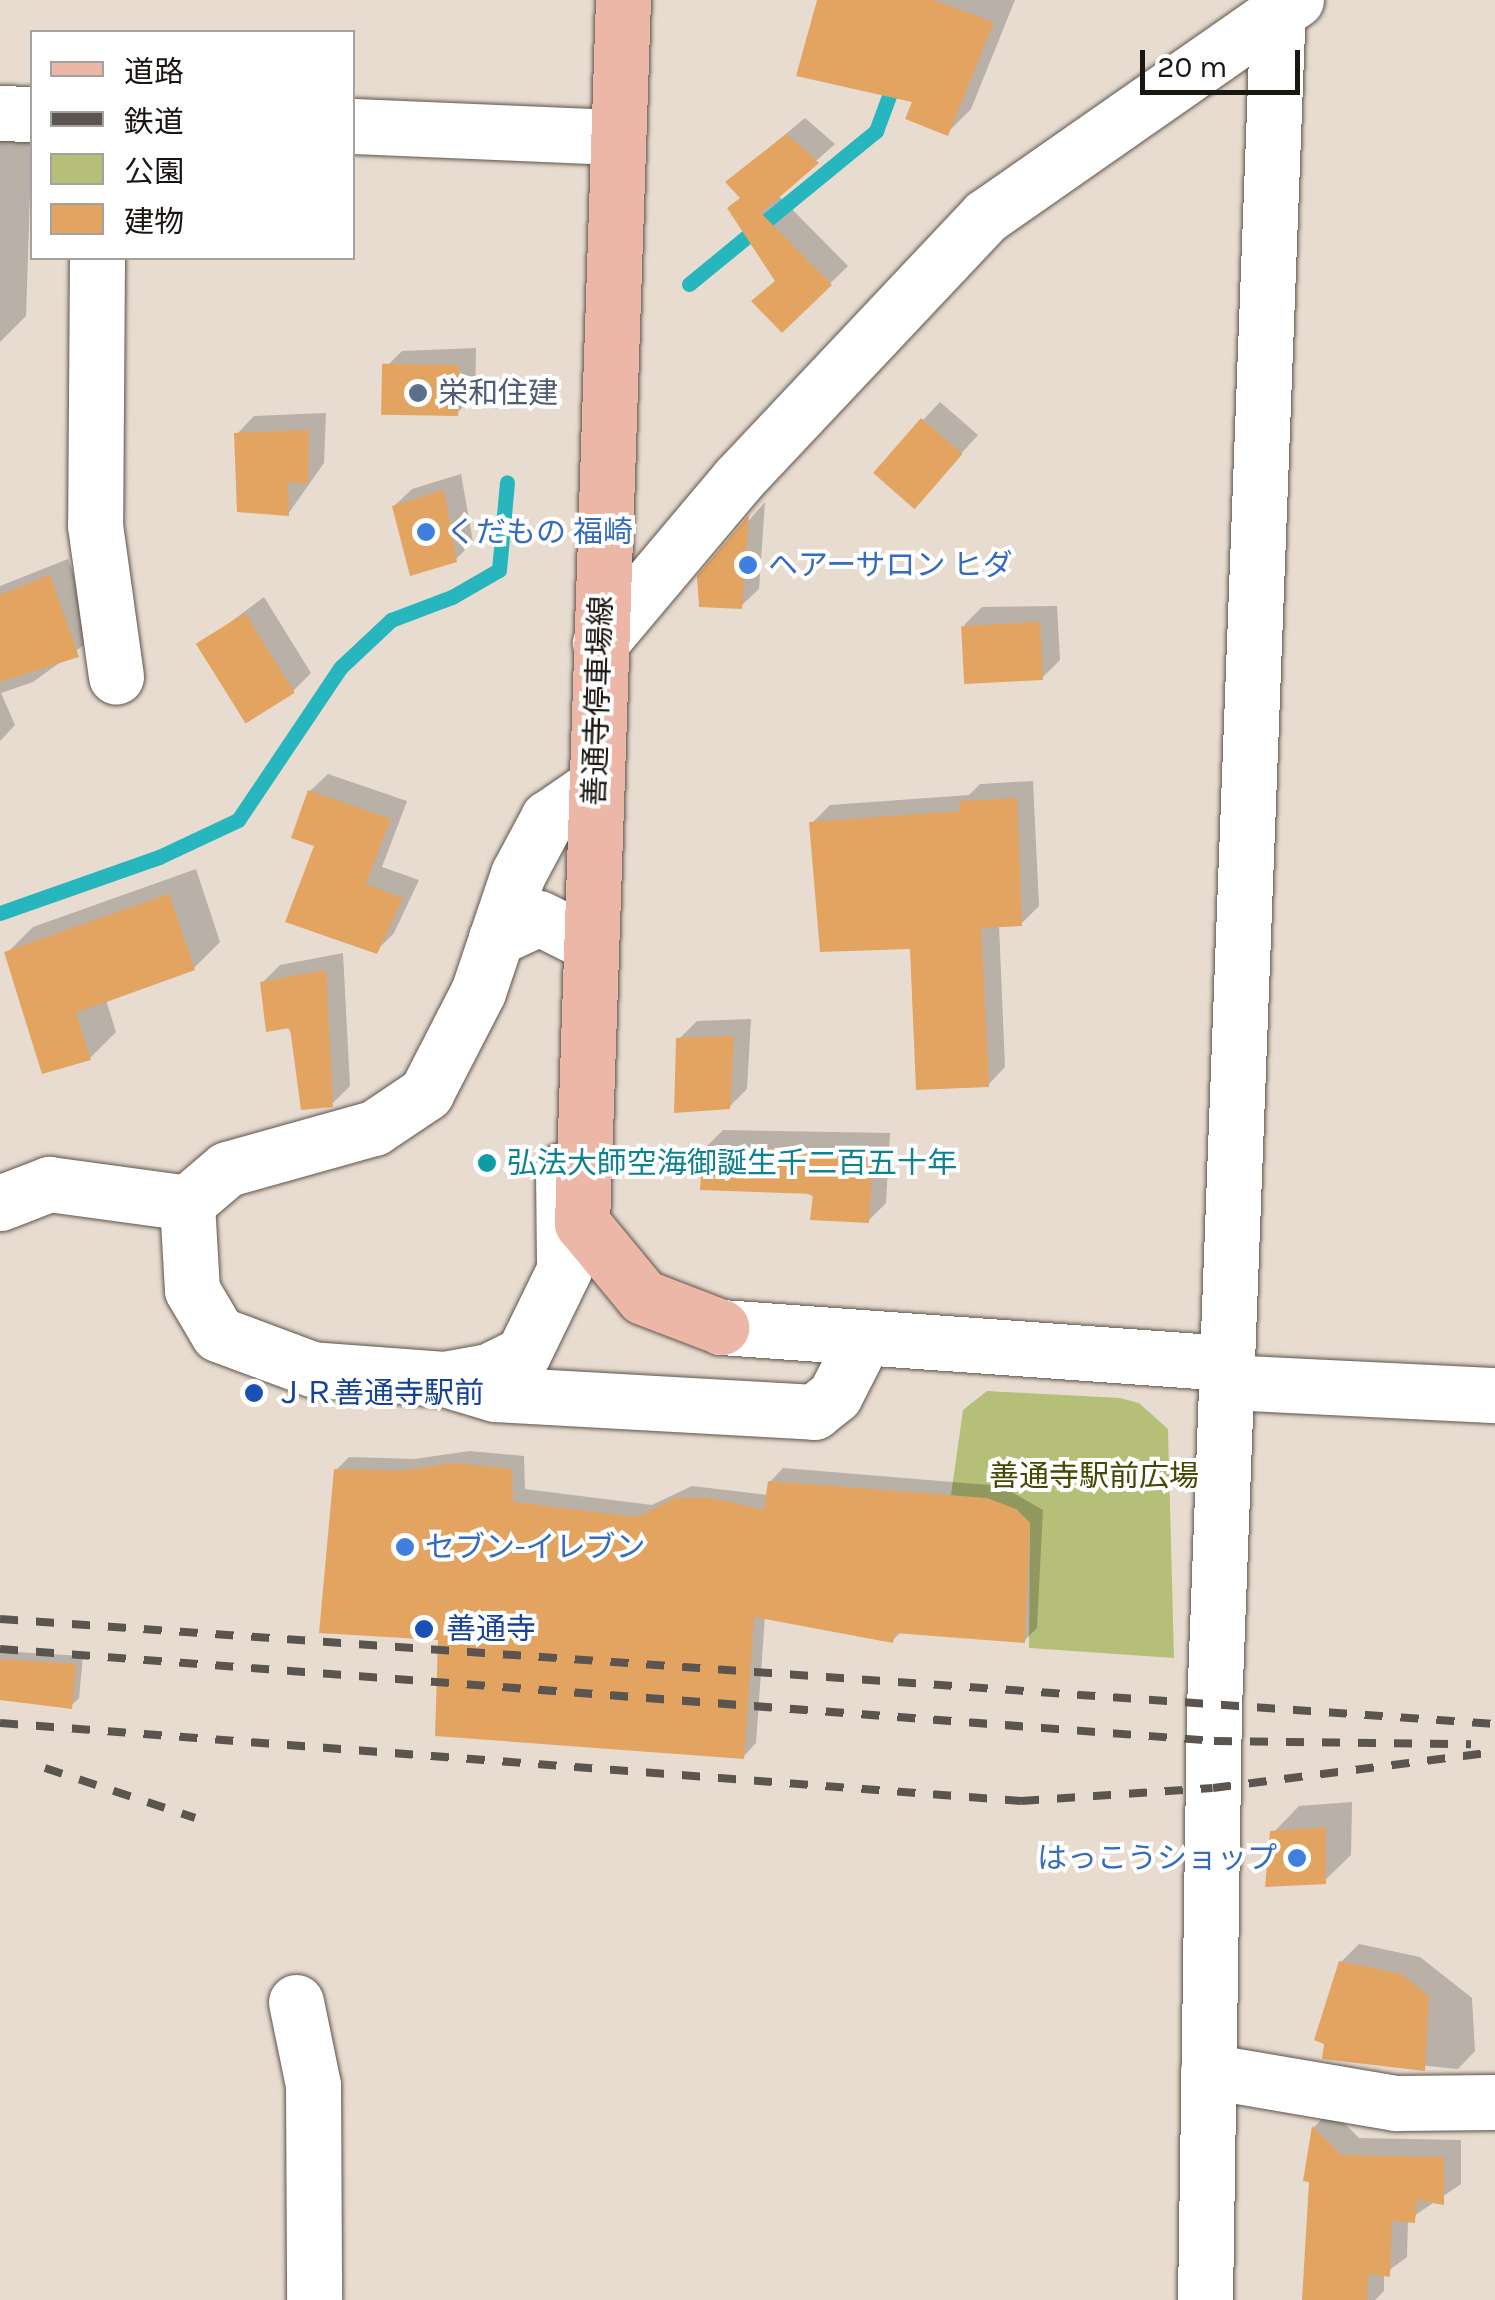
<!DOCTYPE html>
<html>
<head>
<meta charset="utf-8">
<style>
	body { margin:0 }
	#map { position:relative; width:1495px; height:2300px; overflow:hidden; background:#e8dcd1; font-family:Karla,"Noto Sans JP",sans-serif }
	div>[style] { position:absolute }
	.green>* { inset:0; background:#b5bf77 }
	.shadow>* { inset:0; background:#0003 }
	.stream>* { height:15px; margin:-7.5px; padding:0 7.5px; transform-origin:7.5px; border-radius:7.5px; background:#27b5be }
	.building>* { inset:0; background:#e4a461; transform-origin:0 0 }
	.roads { filter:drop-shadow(0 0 2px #5e544b) drop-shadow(0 0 2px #5e544b) }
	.minor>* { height:55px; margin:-27.5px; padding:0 27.5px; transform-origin:27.5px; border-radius:27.5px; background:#fff }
	.major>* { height:55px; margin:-27.5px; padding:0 27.5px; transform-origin:27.5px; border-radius:27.5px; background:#ecb7a7 }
	.rail>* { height:8px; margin-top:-4px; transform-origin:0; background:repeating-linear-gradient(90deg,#5c554f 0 18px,transparent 0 36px) }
	.dots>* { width:28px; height:28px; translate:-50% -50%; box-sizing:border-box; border:5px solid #fff; border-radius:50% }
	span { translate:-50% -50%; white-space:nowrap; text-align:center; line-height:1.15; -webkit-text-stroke:8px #fff; paint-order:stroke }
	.service-label { font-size:30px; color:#4e5e75 }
	.left { translate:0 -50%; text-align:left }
	.shop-label { font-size:30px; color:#366cbe }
	.right { translate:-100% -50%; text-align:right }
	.street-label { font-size:30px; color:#1a1612 }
	.culture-label { font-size:30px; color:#0d838f }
	.transit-label { font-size:30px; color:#164399 }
	.park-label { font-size:30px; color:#434903 }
	.legend { position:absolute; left:30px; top:30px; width:325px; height:230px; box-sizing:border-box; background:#fff; border:2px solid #a3a2a0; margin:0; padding:12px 18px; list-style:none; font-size:30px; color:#1a1612 }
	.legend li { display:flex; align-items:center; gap:20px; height:50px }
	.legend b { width:50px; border:2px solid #a3a2a0 }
	.scale { position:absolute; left:1140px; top:50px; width:160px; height:45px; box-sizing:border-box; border:5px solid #1a1612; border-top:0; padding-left:12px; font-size:30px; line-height:35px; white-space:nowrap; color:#1a1612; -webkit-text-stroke:8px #fff; paint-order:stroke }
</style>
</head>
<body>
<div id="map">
	<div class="green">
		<div style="clip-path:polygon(987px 1391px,1120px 1398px,1139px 1403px,1168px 1429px,1174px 1658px,1029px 1648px,1030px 1523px,1016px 1509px,951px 1495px,963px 1410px)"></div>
	</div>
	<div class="shadow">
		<div style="clip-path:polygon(819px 0,1015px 0,971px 109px,947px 133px)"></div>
		<div style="clip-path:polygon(805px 118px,835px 144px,778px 195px,848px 266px,782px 330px,754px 301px,777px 279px,742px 197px,728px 182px)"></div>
		<div style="clip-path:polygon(0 134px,32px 135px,26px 316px,0 342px)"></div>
		<div style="clip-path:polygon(476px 348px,475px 395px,457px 413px,384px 369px,402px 351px)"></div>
		<div style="clip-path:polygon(940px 402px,978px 435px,929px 489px,923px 420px)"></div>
		<div style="clip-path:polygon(326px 413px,324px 463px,288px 514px,237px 434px,254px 416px)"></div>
		<div style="clip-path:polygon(461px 474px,473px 542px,455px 560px,394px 506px,412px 489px)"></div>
		<div style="clip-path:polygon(765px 502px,759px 589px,741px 606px,700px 577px)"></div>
		<div style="clip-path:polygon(68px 559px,95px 637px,33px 682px,1px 693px,15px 725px,0 741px,0 586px)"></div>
		<div style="clip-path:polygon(264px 597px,311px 673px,293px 691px,200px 645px)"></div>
		<div style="clip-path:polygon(1057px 606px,1060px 660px,1042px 678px,964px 625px,982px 607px)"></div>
		<div style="clip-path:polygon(328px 774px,407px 801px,382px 867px,419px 880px,394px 933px,376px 951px,317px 845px,310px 791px)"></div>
		<div style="clip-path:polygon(1033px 781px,1039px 906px,1021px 924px,999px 925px,1005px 1067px,988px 1085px,913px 947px,812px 823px,830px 805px,969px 795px,980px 784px)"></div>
		<div style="clip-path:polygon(196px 869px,220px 942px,194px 968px,106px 1000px,116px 1032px,90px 1058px,7px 953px,33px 927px)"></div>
		<div style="clip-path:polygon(343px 953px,350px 1086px,332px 1104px,262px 983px,280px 965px)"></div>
		<div style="clip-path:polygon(751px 1019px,747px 1089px,729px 1107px,679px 1039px,697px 1021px)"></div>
		<div style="clip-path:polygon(723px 1130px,890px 1133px,886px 1203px,868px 1221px,705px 1148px)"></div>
		<div style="clip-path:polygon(470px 1451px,524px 1456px,525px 1489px,652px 1505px,692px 1486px,768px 1495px,770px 1482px,783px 1468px,1001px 1486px,1043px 1510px,1037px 1628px,1024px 1641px,902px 1631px,892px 1641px,765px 1616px,756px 1743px,743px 1757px,441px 1637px,336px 1470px,349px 1457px,414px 1459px)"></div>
		<div style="clip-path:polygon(0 1651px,83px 1656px,79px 1698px,71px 1706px,0 1697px)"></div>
		<div style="clip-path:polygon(1352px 1802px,1351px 1855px,1324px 1881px,1273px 1833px,1299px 1806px)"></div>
		<div style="clip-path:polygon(1359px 1944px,1420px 1957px,1472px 1998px,1475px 2051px,1458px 2069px,1325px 2056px,1341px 1962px)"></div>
		<div style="clip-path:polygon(1331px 2110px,1359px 2138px,1461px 2140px,1461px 2184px,1408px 2220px,1407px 2257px,1384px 2274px,1384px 2291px,1375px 2300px,1304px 2300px,1312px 2180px,1306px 2179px,1314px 2127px)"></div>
	</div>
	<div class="stream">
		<div style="left:689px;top:284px;width:242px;rotate:-39.3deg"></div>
		<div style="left:876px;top:131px;width:54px;rotate:-69.6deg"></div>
		<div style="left:0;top:913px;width:169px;rotate:-19.4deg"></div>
		<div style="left:159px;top:857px;width:87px;rotate:-25.1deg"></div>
		<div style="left:238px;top:820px;width:184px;rotate:-56.1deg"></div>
		<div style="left:341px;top:667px;width:69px;rotate:-43.2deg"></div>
		<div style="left:391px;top:620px;width:65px;rotate:-20.7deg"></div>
		<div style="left:452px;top:597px;width:54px;rotate:-29.9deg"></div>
		<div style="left:499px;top:570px;width:88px;rotate:-84.8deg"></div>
	</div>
	<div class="building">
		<div style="clip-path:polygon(817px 0,933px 0,994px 22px,948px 136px,905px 119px,912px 102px,796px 76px)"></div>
		<div style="clip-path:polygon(786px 134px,819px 163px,761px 213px,832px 285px,782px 333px,751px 301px,775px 281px,727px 208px,740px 198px,725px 182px)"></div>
		<div style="left:459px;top:365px;width:51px;height:77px;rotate:91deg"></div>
		<div style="left:921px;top:418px;width:55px;height:73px;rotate:41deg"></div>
		<div style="clip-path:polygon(309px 430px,308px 484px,288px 482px,289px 516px,237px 512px,234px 433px)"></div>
		<div style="clip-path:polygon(444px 490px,457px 562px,410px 576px,392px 506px)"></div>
		<div style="clip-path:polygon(749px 515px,742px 609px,699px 607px,697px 576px)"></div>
		<div style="clip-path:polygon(50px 575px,79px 657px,0 682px,0 595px)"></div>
		<div style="left:245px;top:613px;width:94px;height:58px;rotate:58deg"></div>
		<div style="left:1040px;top:622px;width:58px;height:79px;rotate:87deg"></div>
		<div style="clip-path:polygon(308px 790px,391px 819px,366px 884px,403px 898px,377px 954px,285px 922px,314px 846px,291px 838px)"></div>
		<div style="clip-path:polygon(1017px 798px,1022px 926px,981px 928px,989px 1087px,916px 1090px,910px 949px,820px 952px,809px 822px,960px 811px,959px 801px)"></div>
		<div style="clip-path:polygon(169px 894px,195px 970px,76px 1013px,91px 1060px,42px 1074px,4px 952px)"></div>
		<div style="clip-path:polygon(326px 970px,333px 1107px,301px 1110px,290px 1028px,266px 1032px,260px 982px)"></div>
		<div style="clip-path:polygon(734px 1036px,730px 1109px,674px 1113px,676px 1038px)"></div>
		<div style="clip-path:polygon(703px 1147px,873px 1150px,869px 1223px,810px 1220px,813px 1194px,700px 1190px)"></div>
		<div style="clip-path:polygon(455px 1463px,512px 1469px,513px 1502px,637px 1517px,676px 1498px,711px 1498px,764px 1510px,768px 1481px,987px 1498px,1016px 1509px,1030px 1523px,1025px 1643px,895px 1633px,893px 1643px,754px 1617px,744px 1759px,435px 1736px,438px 1640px,319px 1633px,334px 1469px,399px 1471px)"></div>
		<div style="clip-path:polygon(0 1659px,76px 1664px,72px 1709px,0 1700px)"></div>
		<div style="clip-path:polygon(1326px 1827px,1326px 1884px,1265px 1887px,1270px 1831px)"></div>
		<div style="clip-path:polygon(1339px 1961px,1401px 1974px,1429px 1996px,1425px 2071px,1322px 2059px,1324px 2044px,1314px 2040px)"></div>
		<div style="clip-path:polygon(1312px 2126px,1341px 2155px,1444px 2157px,1444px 2205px,1417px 2200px,1415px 2223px,1392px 2221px,1390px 2277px,1368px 2274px,1367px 2300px,1302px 2300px,1309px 2182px,1303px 2181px)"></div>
	</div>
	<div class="roads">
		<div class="minor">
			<div style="left:0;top:113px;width:32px;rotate:2deg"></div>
			<div style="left:352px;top:126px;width:265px;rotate:2.4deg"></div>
			<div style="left:97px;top:258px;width:267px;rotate:90.4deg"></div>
			<div style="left:95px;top:525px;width:153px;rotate:82.1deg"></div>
			<div style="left:600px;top:643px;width:214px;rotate:-49.9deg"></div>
			<div style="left:738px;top:479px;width:361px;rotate:-46.7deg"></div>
			<div style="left:986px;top:216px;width:378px;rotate:-34.9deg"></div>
			<div style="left:496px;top:938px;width:47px;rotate:-24.9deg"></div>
			<div style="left:539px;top:918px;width:58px;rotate:26.6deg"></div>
			<div style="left:563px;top:1170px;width:100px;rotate:89.4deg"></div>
			<div style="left:564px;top:1270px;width:93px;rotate:116deg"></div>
			<div style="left:523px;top:1354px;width:39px;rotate:154deg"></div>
			<div style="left:488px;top:1371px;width:45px;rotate:169.7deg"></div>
			<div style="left:444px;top:1379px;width:132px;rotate:-175.7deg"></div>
			<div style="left:312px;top:1369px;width:100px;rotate:-159.6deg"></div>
			<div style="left:218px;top:1334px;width:51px;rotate:-120.6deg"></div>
			<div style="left:192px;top:1290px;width:87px;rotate:-93.3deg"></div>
			<div style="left:187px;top:1203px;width:52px;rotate:-40.4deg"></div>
			<div style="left:227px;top:1169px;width:153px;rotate:-15.6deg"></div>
			<div style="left:374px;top:1128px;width:63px;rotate:-33.9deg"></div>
			<div style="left:426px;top:1093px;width:114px;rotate:-62.8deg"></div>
			<div style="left:478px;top:992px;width:125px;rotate:-71.3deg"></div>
			<div style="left:518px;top:874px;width:64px;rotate:-61.8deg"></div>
			<div style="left:548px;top:818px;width:58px;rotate:-34.5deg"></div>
			<div style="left:0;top:1203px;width:53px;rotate:-21.2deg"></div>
			<div style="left:49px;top:1184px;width:139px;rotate:7.8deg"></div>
			<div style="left:721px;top:1327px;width:507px;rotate:4.07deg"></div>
			<div style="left:451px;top:1381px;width:46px;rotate:16.5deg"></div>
			<div style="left:495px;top:1394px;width:320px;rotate:3.2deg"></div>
			<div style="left:814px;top:1412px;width:27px;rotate:-39deg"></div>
			<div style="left:835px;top:1395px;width:64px;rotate:-63deg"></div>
			<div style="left:1226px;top:1382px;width:269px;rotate:2.8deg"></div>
			<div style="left:296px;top:2002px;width:85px;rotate:78.4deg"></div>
			<div style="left:313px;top:2085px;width:215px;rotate:89.7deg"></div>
			<div style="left:1208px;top:2071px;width:191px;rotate:9.7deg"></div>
			<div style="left:1396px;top:2103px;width:99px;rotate:-0.6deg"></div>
			<div style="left:1205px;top:2300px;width:592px;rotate:-89.13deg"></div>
			<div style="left:1214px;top:1708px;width:1709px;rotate:-87.85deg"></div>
		</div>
		<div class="major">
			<div style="left:623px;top:0;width:1224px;rotate:91.92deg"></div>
			<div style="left:582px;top:1223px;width:96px;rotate:50.5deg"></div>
			<div style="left:643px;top:1297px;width:84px;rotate:21deg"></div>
		</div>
	</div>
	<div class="rail">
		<div style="left:0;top:1619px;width:1499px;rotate:4.02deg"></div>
		<div style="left:0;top:1649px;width:1217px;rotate:4.33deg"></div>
		<div style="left:1214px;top:1741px;width:257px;rotate:0.7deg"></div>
		<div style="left:0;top:1723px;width:1024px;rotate:4.37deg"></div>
		<div style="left:1021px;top:1801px;width:192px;rotate:-3.9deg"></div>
		<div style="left:1213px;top:1788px;width:284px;rotate:-7.3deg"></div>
		<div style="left:45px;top:1768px;width:158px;rotate:18.4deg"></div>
	</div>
	<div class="dots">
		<div style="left:418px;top:393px;background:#5c6f8a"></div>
		<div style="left:426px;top:532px;background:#3f7fe0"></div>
		<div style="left:748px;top:565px;background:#3f7fe0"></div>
		<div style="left:487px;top:1163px;background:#0f9aa8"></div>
		<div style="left:254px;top:1393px;background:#1a4fb4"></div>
		<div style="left:405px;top:1547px;background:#3f7fe0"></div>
		<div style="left:424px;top:1629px;background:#1a4fb4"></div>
		<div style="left:1297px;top:1858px;background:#3f7fe0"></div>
	</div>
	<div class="service-label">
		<span class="left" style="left:438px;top:393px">栄和住建</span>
	</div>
	<div class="shop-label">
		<span class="left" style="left:446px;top:532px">くだもの 福崎</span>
		<span class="left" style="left:768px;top:565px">ヘアーサロン ヒダ</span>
		<span class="left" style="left:425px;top:1547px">セブン-イレブン</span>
		<span class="right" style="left:1277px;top:1858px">はっこうショップ</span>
	</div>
	<div class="street-label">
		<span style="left:598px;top:701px;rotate:-88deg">善通寺停車場線</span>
	</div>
	<div class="culture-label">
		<span class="left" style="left:507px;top:1163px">弘法大師空海御誕生千二百五十年</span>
	</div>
	<div class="transit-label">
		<span class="left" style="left:274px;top:1393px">ＪＲ善通寺駅前</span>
		<span class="left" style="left:446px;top:1629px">善通寺</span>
	</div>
	<div class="park-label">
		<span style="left:1094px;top:1476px">善通寺駅前広場</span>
	</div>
	<ul class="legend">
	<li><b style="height:12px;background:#ecb7a7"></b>道路</li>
	<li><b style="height:12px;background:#5c554f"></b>鉄道</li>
	<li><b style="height:28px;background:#b5bf77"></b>公園</li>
	<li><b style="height:28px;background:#e4a461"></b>建物</li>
	</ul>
	<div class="scale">20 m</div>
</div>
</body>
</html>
